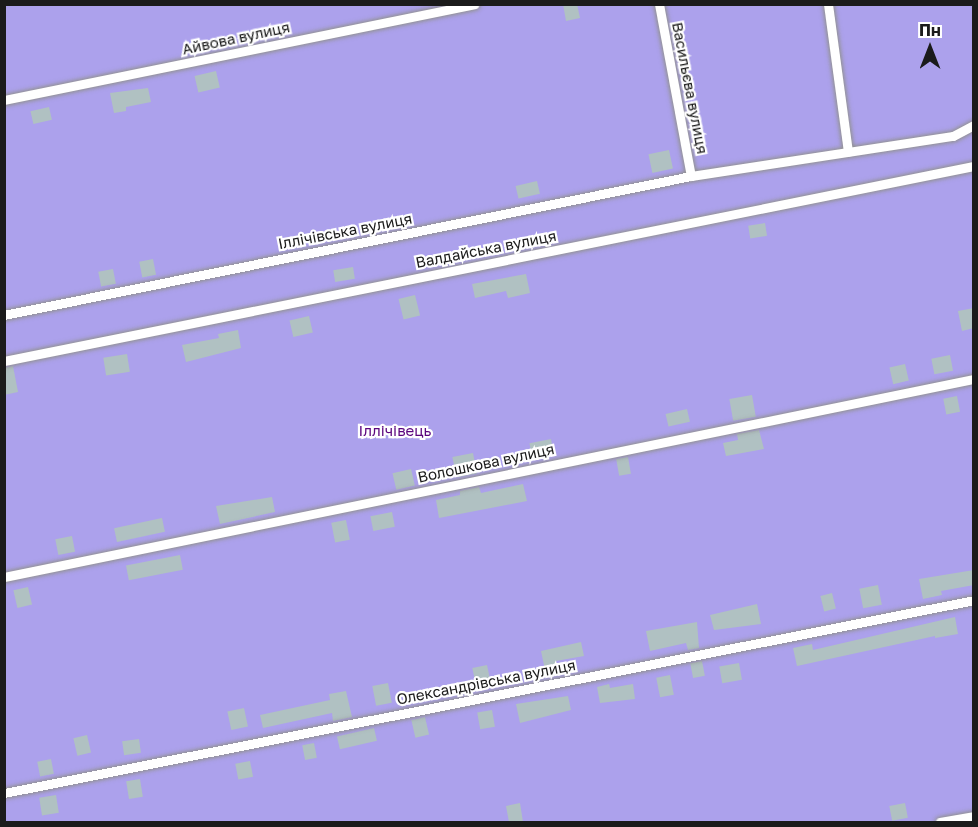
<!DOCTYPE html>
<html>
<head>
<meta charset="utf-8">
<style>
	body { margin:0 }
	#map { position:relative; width:978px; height:827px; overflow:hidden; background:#e0e9ee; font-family:"Golos Text",sans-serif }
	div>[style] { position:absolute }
	.grass>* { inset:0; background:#aca1ec; transform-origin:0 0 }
	.building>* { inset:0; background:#b0c1c2; transform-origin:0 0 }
	.roads { filter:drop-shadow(0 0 2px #929292) drop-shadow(0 0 2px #929292) }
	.lane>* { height:9px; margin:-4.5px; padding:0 4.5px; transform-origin:4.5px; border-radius:4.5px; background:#fff }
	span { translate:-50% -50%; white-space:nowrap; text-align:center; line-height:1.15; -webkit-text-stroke:4.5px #fff; paint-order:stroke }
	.street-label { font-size:15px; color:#1b1b1b }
	.park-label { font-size:15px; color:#5b057d }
	.frame { position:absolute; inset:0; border:6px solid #1b1b1b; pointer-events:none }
	.north { position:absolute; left:900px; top:18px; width:60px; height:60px; -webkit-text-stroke:4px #fff; paint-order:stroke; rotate:0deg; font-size:16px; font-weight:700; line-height:24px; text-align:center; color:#1b1b1b }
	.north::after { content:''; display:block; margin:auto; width:21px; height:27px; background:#1b1b1b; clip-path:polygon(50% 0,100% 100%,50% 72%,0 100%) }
</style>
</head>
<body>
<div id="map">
	<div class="grass">
		<div style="left:5px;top:5px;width:968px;height:817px"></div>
	</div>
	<div class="building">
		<div style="clip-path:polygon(563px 4px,577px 4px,580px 18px,566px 21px)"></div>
		<div style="left:216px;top:71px;width:17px;height:22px;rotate:77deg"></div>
		<div style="clip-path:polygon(148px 88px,151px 102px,126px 107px,126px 111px,114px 113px,110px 93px)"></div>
		<div style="left:49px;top:107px;width:13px;height:19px;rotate:77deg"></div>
		<div style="left:669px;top:150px;width:19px;height:21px;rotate:78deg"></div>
		<div style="left:537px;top:181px;width:13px;height:22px;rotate:77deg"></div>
		<div style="left:765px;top:223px;width:13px;height:17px;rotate:81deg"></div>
		<div style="left:153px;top:259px;width:16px;height:14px;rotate:79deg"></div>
		<div style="left:353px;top:267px;width:12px;height:20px;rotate:81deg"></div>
		<div style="left:113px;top:269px;width:15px;height:15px;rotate:79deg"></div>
		<div style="clip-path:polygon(526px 274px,530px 293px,508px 298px,506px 291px,475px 298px,472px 284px)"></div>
		<div style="left:415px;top:295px;width:21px;height:17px;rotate:76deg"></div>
		<div style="clip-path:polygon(974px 308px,974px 328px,962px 331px,958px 311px)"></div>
		<div style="left:309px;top:316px;width:17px;height:20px;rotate:77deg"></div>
		<div style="clip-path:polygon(238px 330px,241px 348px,186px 362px,182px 345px,219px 338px,218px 334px)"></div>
		<div style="left:127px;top:354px;width:18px;height:24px;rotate:81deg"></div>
		<div style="left:950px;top:355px;width:16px;height:19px;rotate:79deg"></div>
		<div style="left:905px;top:364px;width:17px;height:16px;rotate:77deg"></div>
		<div style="clip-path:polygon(13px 366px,18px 392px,4px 395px,4px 368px)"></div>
		<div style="left:752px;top:395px;width:22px;height:23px;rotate:80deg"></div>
		<div style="left:957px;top:396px;width:16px;height:14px;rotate:79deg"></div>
		<div style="left:687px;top:409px;width:13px;height:22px;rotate:77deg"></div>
		<div style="clip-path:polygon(759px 430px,764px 449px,726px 456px,723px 443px,738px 440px,737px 434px)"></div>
		<div style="left:551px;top:439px;width:16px;height:22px;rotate:79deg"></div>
		<div style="left:473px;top:453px;width:21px;height:21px;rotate:79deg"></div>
		<div style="left:628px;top:457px;width:17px;height:12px;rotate:80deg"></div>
		<div style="left:411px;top:469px;width:17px;height:19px;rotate:77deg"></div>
		<div style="clip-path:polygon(523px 484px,527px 501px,439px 518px,436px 500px,460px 495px,460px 491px,479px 487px,481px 493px)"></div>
		<div style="clip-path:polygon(272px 497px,275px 512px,220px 524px,216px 506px)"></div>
		<div style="left:392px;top:512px;width:15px;height:22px;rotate:79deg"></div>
		<div style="left:162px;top:518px;width:14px;height:49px;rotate:78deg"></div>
		<div style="left:346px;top:520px;width:20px;height:15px;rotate:79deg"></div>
		<div style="left:72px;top:536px;width:16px;height:17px;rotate:79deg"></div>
		<div style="left:180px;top:555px;width:15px;height:55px;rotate:79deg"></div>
		<div style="clip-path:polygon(974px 570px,974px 585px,941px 591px,942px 595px,923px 599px,919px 579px)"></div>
		<div style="left:878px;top:585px;width:20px;height:19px;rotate:79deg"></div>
		<div style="left:28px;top:587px;width:18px;height:15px;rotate:77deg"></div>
		<div style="left:832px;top:593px;width:16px;height:12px;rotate:76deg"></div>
		<div style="clip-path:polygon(757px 604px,761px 624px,714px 630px,710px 615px)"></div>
		<div style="clip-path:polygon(955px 617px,958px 634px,935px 638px,935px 636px,797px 666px,793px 648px,812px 644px,813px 650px)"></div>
		<div style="clip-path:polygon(697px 622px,699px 648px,688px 650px,686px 643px,650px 651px,646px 631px)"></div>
		<div style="clip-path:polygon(581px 642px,584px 656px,556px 661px,557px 667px,545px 670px,541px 651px)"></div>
		<div style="left:702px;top:661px;width:15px;height:12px;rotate:79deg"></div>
		<div style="left:739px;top:663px;width:17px;height:20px;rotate:80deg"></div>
		<div style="left:487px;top:665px;width:19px;height:15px;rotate:78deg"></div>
		<div style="left:670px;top:675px;width:20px;height:14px;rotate:79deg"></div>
		<div style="left:388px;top:683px;width:20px;height:16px;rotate:79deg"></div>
		<div style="clip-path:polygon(609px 684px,610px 688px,633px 684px,635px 699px,600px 703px,597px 687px)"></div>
		<div style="clip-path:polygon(346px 691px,352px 717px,333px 721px,332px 713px,263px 728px,260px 715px,330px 700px,329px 694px)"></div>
		<div style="clip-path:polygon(568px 696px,571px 710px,520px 723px,516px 704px)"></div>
		<div style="left:244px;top:708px;width:19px;height:17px;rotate:78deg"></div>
		<div style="left:492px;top:710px;width:17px;height:15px;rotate:80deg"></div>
		<div style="left:425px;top:717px;width:18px;height:14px;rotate:77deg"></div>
		<div style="left:374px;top:728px;width:13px;height:38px;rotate:77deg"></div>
		<div style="left:87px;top:735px;width:18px;height:14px;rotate:77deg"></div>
		<div style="left:139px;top:739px;width:14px;height:17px;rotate:82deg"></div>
		<div style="left:314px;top:743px;width:15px;height:12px;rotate:79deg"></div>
		<div style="left:51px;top:759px;width:15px;height:14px;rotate:79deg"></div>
		<div style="left:250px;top:761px;width:16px;height:15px;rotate:79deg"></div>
		<div style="left:140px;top:779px;width:18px;height:14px;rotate:81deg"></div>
		<div style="left:56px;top:795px;width:18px;height:17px;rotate:81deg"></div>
		<div style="clip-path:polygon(520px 803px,523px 822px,509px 822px,506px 806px)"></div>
		<div style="left:905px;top:803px;width:15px;height:16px;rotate:79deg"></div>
	</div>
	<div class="roads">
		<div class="lane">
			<div style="left:659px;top:4px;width:175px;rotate:79.5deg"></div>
			<div style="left:828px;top:4px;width:149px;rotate:82.3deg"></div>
			<div style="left:4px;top:100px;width:480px;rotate:-11.5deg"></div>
			<div style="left:4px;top:315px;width:701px;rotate:-11.44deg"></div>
			<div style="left:691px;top:176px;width:265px;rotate:-8.7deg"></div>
			<div style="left:953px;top:136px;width:24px;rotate:-28deg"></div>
			<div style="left:4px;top:361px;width:989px;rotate:-11.37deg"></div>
			<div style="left:4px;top:577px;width:990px;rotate:-11.54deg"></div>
			<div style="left:4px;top:793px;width:989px;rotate:-11.25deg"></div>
			<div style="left:940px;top:822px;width:35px;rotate:-10deg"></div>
		</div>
	</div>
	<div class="street-label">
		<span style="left:236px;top:38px;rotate:-12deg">Айвова вулиця</span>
		<span style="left:690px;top:88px;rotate:79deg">Васильєва вулиця</span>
		<span style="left:345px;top:231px;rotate:-11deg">Іллічівська вулиця</span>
		<span style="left:486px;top:249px;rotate:-11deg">Валдайська вулиця</span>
		<span style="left:486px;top:463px;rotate:-12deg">Волошкова вулиця</span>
		<span style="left:486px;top:682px;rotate:-11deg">Олександрівська вулиця</span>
	</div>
	<div class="park-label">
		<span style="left:395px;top:431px">Іллічівець</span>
	</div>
	<div class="frame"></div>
	<div class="north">Пн</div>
</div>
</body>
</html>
